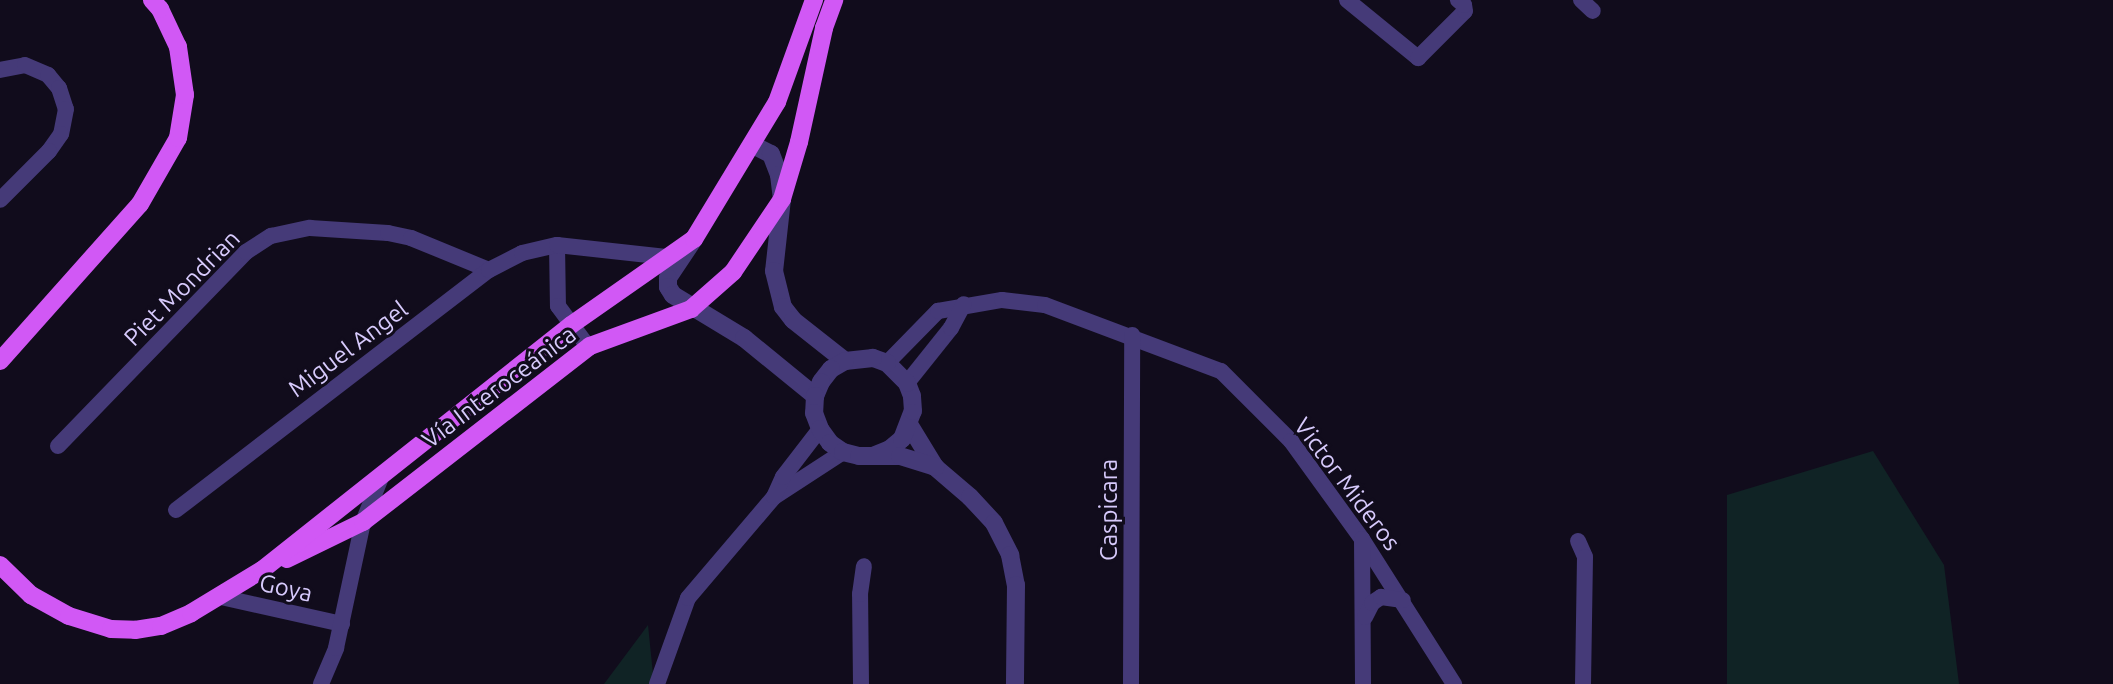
<!DOCTYPE html>
<html>
<head>
<meta charset="utf-8">
<style>
	body { margin:0 }
	#map { position:relative; width:2113px; height:684px; overflow:hidden; background:#110c1c; font-family:Ubuntu,sans-serif }
	div>[style] { position:absolute }
	.green>* { inset:0; background:#102325 }
	.minor>* { height:16px; margin:-8px; padding:0 8px; transform-origin:8px; border-radius:8px; background:#453a78 }
	.tertiary>* { height:18px; margin:-9px; padding:0 9px; transform-origin:9px; border-radius:9px; background:#453a78 }
	.primary>* { height:18px; margin:-9px; padding:0 9px; transform-origin:9px; border-radius:9px; background:#d158f5 }
	span { translate:-50% -50%; white-space:nowrap; text-align:center; line-height:1.15; -webkit-text-stroke:6px #110c1c; paint-order:stroke }
	.street-label { font-size:24px; color:#d7cafc }
</style>
</head>
<body>
<div id="map">
	<div class="green">
		<div style="clip-path:polygon(1873px 451px,1944px 565px,1959px 684px,1727px 684px,1727px 495px)"></div>
		<div style="clip-path:polygon(648px 625px,654px 684px,604px 684px)"></div>
	</div>
	<div class="minor">
		<div style="left:1347px;top:0;width:92px;rotate:39.2deg"></div>
		<div style="left:1418px;top:58px;width:66px;rotate:-45deg"></div>
		<div style="left:1465px;top:11px;width:6px;rotate:-99deg"></div>
		<div style="left:1464px;top:5px;width:8px;rotate:-140deg"></div>
		<div style="left:1581px;top:0;width:16px;rotate:43deg"></div>
		<div style="left:0;top:70px;width:25px;rotate:-11deg"></div>
		<div style="left:25px;top:65px;width:25px;rotate:23deg"></div>
		<div style="left:48px;top:75px;width:17px;rotate:50deg"></div>
		<div style="left:59px;top:88px;width:22px;rotate:72deg"></div>
		<div style="left:66px;top:109px;width:25px;rotate:101deg"></div>
		<div style="left:61px;top:134px;width:21px;rotate:125deg"></div>
		<div style="left:49px;top:151px;width:69px;rotate:135deg"></div>
		<div style="left:557px;top:245px;width:61px;rotate:89.1deg"></div>
		<div style="left:558px;top:306px;width:52px;rotate:53.6deg"></div>
		<div style="left:887px;top:363px;width:73px;rotate:-45.6deg"></div>
		<div style="left:938px;top:311px;width:65px;rotate:-9.8deg"></div>
		<div style="left:1002px;top:300px;width:43px;rotate:6.6deg"></div>
		<div style="left:1045px;top:305px;width:188px;rotate:20.6deg"></div>
		<div style="left:1221px;top:371px;width:99px;rotate:45deg"></div>
		<div style="left:1291px;top:441px;width:121px;rotate:54.1deg"></div>
		<div style="left:1362px;top:539px;width:172px;rotate:57.6deg"></div>
		<div style="left:907px;top:383px;width:70px;rotate:-51.3deg"></div>
		<div style="left:951px;top:328px;width:27px;rotate:-62deg"></div>
		<div style="left:58px;top:446px;width:270px;rotate:-45.9deg"></div>
		<div style="left:246px;top:252px;width:30px;rotate:-33deg"></div>
		<div style="left:271px;top:236px;width:40px;rotate:-12deg"></div>
		<div style="left:310px;top:228px;width:78px;rotate:3.7deg"></div>
		<div style="left:388px;top:233px;width:24px;rotate:12deg"></div>
		<div style="left:411px;top:238px;width:84px;rotate:22.3deg"></div>
		<div style="left:774px;top:497px;width:82px;rotate:-33.1deg"></div>
		<div style="left:176px;top:510px;width:394px;rotate:-37.5deg"></div>
		<div style="left:489px;top:270px;width:37px;rotate:-27deg"></div>
		<div style="left:522px;top:253px;width:36px;rotate:-13deg"></div>
		<div style="left:557px;top:245px;width:110px;rotate:6.3deg"></div>
		<div style="left:1362px;top:539px;width:145px;rotate:89.6deg"></div>
		<div style="left:1578px;top:541px;width:17px;rotate:66deg"></div>
		<div style="left:1585px;top:557px;width:127px;rotate:90.9deg"></div>
		<div style="left:221px;top:597px;width:124px;rotate:12.6deg"></div>
		<div style="left:1365px;top:617px;width:16px;rotate:-63deg"></div>
		<div style="left:1372px;top:603px;width:11px;rotate:-34deg"></div>
		<div style="left:1381px;top:597px;width:22px;rotate:8deg"></div>
		<div style="left:321px;top:684px;width:39px;rotate:-67deg"></div>
		<div style="left:336px;top:648px;width:129px;rotate:-77.9deg"></div>
		<div style="left:363px;top:522px;width:51px;rotate:-68deg"></div>
		<div style="left:657px;top:684px;width:91px;rotate:-70.2deg"></div>
		<div style="left:688px;top:598px;width:133px;rotate:-49.6deg"></div>
		<div style="left:774px;top:497px;width:22px;rotate:-66deg"></div>
		<div style="left:783px;top:477px;width:61px;rotate:-52.4deg"></div>
		<div style="left:861px;top:684px;width:90px;rotate:-90.6deg"></div>
		<div style="left:860px;top:594px;width:28px;rotate:-82deg"></div>
		<div style="left:1131px;top:684px;width:349px;rotate:-89.8deg"></div>
	</div>
	<div class="tertiary">
		<div style="left:753px;top:145px;width:20px;rotate:27deg"></div>
		<div style="left:771px;top:154px;width:22px;rotate:69deg"></div>
		<div style="left:779px;top:175px;width:24px;rotate:83deg"></div>
		<div style="left:782px;top:199px;width:72px;rotate:96.3deg"></div>
		<div style="left:774px;top:271px;width:37px;rotate:76deg"></div>
		<div style="left:783px;top:307px;width:16px;rotate:52deg"></div>
		<div style="left:793px;top:320px;width:66px;rotate:38.3deg"></div>
		<div style="left:694px;top:239px;width:47px;rotate:123.7deg"></div>
		<div style="left:668px;top:278px;width:9px;rotate:90deg"></div>
		<div style="left:668px;top:287px;width:9px;rotate:58deg"></div>
		<div style="left:673px;top:295px;width:83px;rotate:31.2deg"></div>
		<div style="left:744px;top:338px;width:92px;rotate:39.2deg"></div>
		<div style="left:910px;top:426px;width:48px;rotate:58.6deg"></div>
		<div style="left:935px;top:467px;width:46px;rotate:40.6deg"></div>
		<div style="left:970px;top:497px;width:35px;rotate:47deg"></div>
		<div style="left:994px;top:523px;width:36px;rotate:63deg"></div>
		<div style="left:1010px;top:555px;width:31px;rotate:79deg"></div>
		<div style="left:1016px;top:585px;width:99px;rotate:90.6deg"></div>
		<div style="left:875px;top:455px;width:16px;rotate:-22deg"></div>
		<div style="left:890px;top:449px;width:16px;rotate:-40deg"></div>
		<div style="left:902px;top:439px;width:30px;rotate:-69deg"></div>
		<div style="left:913px;top:411px;width:15px;rotate:-94deg"></div>
		<div style="left:912px;top:396px;width:14px;rotate:-111deg"></div>
		<div style="left:907px;top:383px;width:28px;rotate:-135deg"></div>
		<div style="left:887px;top:363px;width:15px;rotate:-160deg"></div>
		<div style="left:873px;top:358px;width:28px;rotate:174deg"></div>
		<div style="left:845px;top:361px;width:16px;rotate:150deg"></div>
		<div style="left:831px;top:369px;width:16px;rotate:128deg"></div>
		<div style="left:821px;top:382px;width:15px;rotate:113deg"></div>
		<div style="left:815px;top:396px;width:17px;rotate:93deg"></div>
		<div style="left:814px;top:413px;width:17px;rotate:69deg"></div>
		<div style="left:820px;top:429px;width:17px;rotate:54deg"></div>
		<div style="left:830px;top:443px;width:16px;rotate:35deg"></div>
		<div style="left:843px;top:452px;width:16px;rotate:14deg"></div>
		<div style="left:859px;top:456px;width:41px"></div>
		<div style="left:900px;top:456px;width:37px;rotate:17deg"></div>
	</div>
	<div class="primary">
		<div style="left:0;top:361px;width:210px;rotate:-48.3deg"></div>
		<div style="left:140px;top:204px;width:76px;rotate:-60.1deg"></div>
		<div style="left:178px;top:138px;width:44px;rotate:-80.8deg"></div>
		<div style="left:185px;top:95px;width:49px;rotate:-98.3deg"></div>
		<div style="left:178px;top:47px;width:42px;rotate:-115.3deg"></div>
		<div style="left:160px;top:9px;width:12px;rotate:-132deg"></div>
		<div style="left:287px;top:559px;width:85px;rotate:-26deg"></div>
		<div style="left:363px;top:522px;width:287px;rotate:-37.8deg"></div>
		<div style="left:590px;top:346px;width:108px;rotate:-20.1deg"></div>
		<div style="left:691px;top:309px;width:56px;rotate:-41.4deg"></div>
		<div style="left:733px;top:272px;width:88px;rotate:-56.1deg"></div>
		<div style="left:782px;top:199px;width:59px;rotate:-73.4deg"></div>
		<div style="left:799px;top:142px;width:117px;rotate:-77.6deg"></div>
		<div style="left:824px;top:28px;width:30px;rotate:-70deg"></div>
		<div style="left:0;top:565px;width:43px;rotate:44.1deg"></div>
		<div style="left:31px;top:595px;width:43px;rotate:28.9deg"></div>
		<div style="left:69px;top:616px;width:44px;rotate:17.2deg"></div>
		<div style="left:111px;top:629px;width:24px;rotate:2deg"></div>
		<div style="left:135px;top:630px;width:26px;rotate:-9deg"></div>
		<div style="left:161px;top:626px;width:33px;rotate:-23deg"></div>
		<div style="left:191px;top:613px;width:83px;rotate:-31.2deg"></div>
		<div style="left:262px;top:570px;width:394px;rotate:-38.4deg"></div>
		<div style="left:571px;top:325px;width:150px;rotate:-35deg"></div>
		<div style="left:694px;top:239px;width:160px;rotate:-58.8deg"></div>
		<div style="left:777px;top:102px;width:109px;rotate:-70.1deg"></div>
	</div>
	<div class="street-label">
		<span style="left:182px;top:288px;rotate:-45deg">Piet Mondrian</span>
		<span style="left:348px;top:349px;rotate:-37deg">Miguel Angel</span>
		<span style="left:499px;top:387px;rotate:-37deg">Vía Interoceánica</span>
		<span style="left:1347px;top:484px;rotate:53deg">Victor Mideros</span>
		<span style="left:1109px;top:510px;rotate:-90deg">Caspicara</span>
		<span style="left:286px;top:588px;rotate:13deg">Goya</span>
	</div>
</div>
</body>
</html>
